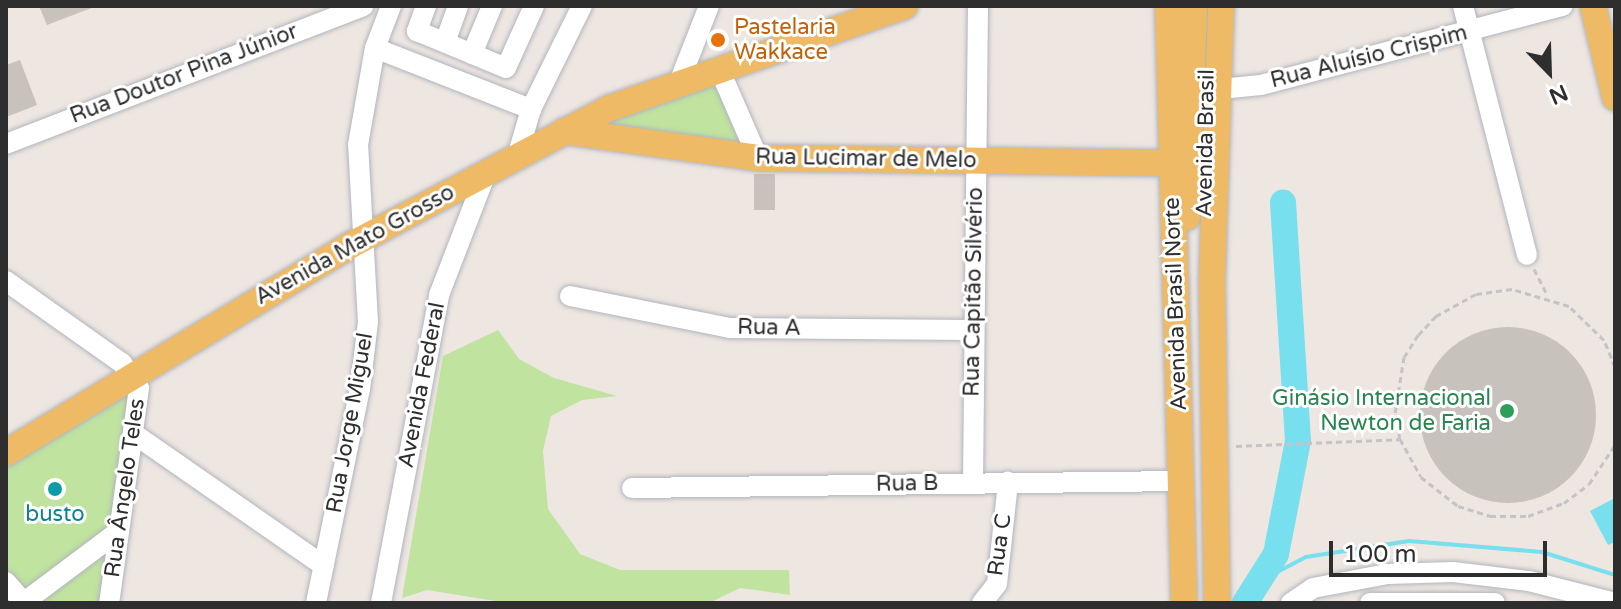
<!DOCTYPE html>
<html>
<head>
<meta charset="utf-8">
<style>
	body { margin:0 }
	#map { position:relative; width:1621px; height:609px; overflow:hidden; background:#eee6e1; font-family:"Varela Round",sans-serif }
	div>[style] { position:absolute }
	.green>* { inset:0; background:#c0e39f }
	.water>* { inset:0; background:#77dfed }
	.stream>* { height:4px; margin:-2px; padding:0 2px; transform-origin:2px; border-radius:2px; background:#77dfed }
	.river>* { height:26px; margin:-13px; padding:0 13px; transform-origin:13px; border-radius:13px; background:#77dfed }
	.building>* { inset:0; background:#c7c2bc; transform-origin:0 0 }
	.round { border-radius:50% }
	.path>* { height:3px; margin-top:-1.5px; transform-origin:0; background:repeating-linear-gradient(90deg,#c4c4c4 0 6px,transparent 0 10px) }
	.roads { filter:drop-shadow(0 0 2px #b1b5bd) drop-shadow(0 0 2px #b1b5bd) }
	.minor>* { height:20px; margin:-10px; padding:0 10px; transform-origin:10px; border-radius:10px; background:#fff }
	.major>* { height:26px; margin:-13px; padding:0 13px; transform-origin:13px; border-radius:13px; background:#eeba66 }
	.dots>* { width:22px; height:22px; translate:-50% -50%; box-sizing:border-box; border:4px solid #fff; border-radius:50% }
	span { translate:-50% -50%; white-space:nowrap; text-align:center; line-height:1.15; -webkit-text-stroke:6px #fff; paint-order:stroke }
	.food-label { font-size:22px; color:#c56008 }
	.left { translate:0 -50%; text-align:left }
	.street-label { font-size:22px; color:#2e2e2e }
	.leisure-label { font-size:22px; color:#27864d }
	.right { translate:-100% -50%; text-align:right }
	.culture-label { font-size:22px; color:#0d838f }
	.frame { position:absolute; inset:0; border:8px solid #2e2e2e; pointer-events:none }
	.north { position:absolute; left:1509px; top:32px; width:80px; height:80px; -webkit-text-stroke:6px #fff; paint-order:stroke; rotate:157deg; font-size:22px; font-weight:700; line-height:32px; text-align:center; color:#2e2e2e }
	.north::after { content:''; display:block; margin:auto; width:28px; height:36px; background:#2e2e2e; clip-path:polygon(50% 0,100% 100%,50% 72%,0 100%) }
	.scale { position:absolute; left:1329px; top:541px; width:218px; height:36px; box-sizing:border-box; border:4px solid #2e2e2e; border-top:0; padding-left:10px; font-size:24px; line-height:28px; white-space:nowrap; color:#2e2e2e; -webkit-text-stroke:6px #fff; paint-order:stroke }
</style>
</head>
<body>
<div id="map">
	<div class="green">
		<div style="clip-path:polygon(712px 82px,755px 154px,612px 140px,611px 109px)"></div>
		<div style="clip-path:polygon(498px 330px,519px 359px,554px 378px,617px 396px,582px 400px,551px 416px,543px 451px,548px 509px,580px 554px,620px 570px,789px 570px,790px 595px,740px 588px,709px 603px,508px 603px,427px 590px,402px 598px,443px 356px)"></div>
		<div style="clip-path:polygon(133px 378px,111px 603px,24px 603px,6px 581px,6px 459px)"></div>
	</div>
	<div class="water">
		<div style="clip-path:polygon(1615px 498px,1615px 542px,1608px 545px,1590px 511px)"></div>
	</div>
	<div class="stream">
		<div style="left:1258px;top:582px;width:54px;rotate:-27.5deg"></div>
		<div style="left:1306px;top:557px;width:104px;rotate:-8.8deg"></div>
		<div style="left:1409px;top:541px;width:133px;rotate:4.7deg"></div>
		<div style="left:1542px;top:552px;width:77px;rotate:17.5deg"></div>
	</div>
	<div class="river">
		<div style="left:1245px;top:603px;width:58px;rotate:-57.7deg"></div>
		<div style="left:1276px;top:554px;width:115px;rotate:-79deg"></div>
		<div style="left:1298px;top:441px;width:239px;rotate:-93.6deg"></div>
	</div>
	<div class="building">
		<div style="clip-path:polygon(39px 6px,94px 6px,94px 7px,47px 25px)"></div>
		<div style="clip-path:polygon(20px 60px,37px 105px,6px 117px,6px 65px)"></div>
		<div style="left:754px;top:174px;width:21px;height:36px"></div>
		<div class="round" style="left:1420px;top:327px;width:176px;height:176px"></div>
	</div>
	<div class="path">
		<div style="left:1534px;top:269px;width:28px;rotate:63deg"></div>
		<div style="left:1615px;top:367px;width:29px;rotate:-112deg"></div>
		<div style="left:1604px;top:340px;width:49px;rotate:-135.8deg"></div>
		<div style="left:1569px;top:306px;width:59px;rotate:-163.4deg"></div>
		<div style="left:1512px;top:289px;width:36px;rotate:172deg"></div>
		<div style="left:1476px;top:294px;width:46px;rotate:151.2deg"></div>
		<div style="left:1436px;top:316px;width:26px;rotate:133deg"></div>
		<div style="left:1418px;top:335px;width:26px;rotate:122deg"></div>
		<div style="left:1404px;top:357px;width:58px;rotate:99deg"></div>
		<div style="left:1395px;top:414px;width:25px;rotate:79deg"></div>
		<div style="left:1400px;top:439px;width:43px;rotate:61.1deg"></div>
		<div style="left:1421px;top:477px;width:47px;rotate:38.1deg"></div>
		<div style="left:1458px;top:506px;width:34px;rotate:17deg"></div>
		<div style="left:1490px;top:516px;width:38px"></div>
		<div style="left:1528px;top:516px;width:38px;rotate:-20deg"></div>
		<div style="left:1564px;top:503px;width:31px;rotate:-37deg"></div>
		<div style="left:1589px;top:484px;width:47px;rotate:-56.3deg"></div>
		<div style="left:1236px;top:446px;width:164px;rotate:-2.4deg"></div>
	</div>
	<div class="roads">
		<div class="minor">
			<div style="left:426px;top:6px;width:27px;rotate:110deg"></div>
			<div style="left:417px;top:31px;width:96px;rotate:22.6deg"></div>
			<div style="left:506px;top:68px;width:68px;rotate:-65.7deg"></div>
			<div style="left:1463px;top:6px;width:257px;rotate:75.6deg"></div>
			<div style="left:445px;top:42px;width:38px;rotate:-70deg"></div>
			<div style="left:375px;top:48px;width:168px;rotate:21.4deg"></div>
			<div style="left:472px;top:54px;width:52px;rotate:-67.4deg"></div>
			<div style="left:721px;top:73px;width:93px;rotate:66.5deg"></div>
			<div style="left:678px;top:85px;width:85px;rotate:-68.6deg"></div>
			<div style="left:1220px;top:89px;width:41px;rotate:-5.6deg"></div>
			<div style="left:1261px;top:85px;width:312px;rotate:-14.7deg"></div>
			<div style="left:6px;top:144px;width:383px;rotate:-21.1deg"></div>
			<div style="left:517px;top:157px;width:50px;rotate:-73.7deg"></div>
			<div style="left:531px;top:109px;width:115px;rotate:-63.7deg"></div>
			<div style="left:6px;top:281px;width:142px;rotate:35.3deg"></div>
			<div style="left:122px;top:363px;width:30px;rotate:56deg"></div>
			<div style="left:139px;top:388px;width:217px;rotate:97.9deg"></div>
			<div style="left:570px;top:296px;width:163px;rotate:11.3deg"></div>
			<div style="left:730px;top:328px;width:241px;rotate:0.5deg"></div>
			<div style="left:134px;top:434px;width:231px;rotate:34.8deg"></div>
			<div style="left:973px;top:483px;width:477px;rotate:-89.4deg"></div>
			<div style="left:632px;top:488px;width:550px;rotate:-0.73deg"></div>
			<div style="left:6px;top:582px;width:28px;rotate:49deg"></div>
			<div style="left:23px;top:603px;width:120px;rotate:-36.9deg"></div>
			<div style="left:316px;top:603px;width:218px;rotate:-78.4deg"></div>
			<div style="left:360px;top:389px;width:67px;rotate:-83.2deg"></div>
			<div style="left:368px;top:322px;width:177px;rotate:-93.2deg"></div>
			<div style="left:358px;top:145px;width:98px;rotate:-80.1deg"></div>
			<div style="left:375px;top:48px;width:45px;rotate:-69.1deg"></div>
			<div style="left:381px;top:603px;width:313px;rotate:-79.3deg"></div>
			<div style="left:439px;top:295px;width:131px;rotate:-68.9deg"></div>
			<div style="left:982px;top:603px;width:24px;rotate:-52deg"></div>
			<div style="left:997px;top:584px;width:103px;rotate:-83.8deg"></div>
			<div style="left:1291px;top:603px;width:27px;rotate:-34deg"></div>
			<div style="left:1313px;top:588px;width:75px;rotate:-10.7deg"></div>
			<div style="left:1387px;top:574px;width:66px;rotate:-1.7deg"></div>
			<div style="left:1453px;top:572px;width:77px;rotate:6.8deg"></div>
			<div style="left:1529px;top:581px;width:89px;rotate:14.3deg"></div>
			<div style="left:1370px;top:603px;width:125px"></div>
		</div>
		<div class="major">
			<div style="left:1168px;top:6px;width:597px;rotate:88.46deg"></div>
			<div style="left:1593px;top:6px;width:94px;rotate:76.4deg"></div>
			<div style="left:564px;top:131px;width:196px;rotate:7.9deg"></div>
			<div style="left:758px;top:158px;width:412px;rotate:0.7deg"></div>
			<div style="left:1187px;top:217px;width:211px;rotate:-88.1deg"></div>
			<div style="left:6px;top:453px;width:401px;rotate:-31.1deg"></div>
			<div style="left:349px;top:246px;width:295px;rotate:-27.9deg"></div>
			<div style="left:610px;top:108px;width:312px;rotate:-19.1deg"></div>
			<div style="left:1217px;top:603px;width:323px;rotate:-90.9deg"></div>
			<div style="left:1212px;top:280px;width:274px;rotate:-88.1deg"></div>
		</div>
	</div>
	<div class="dots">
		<div style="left:718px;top:40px;background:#e8710a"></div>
		<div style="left:1507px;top:411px;background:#2e9e5b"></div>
		<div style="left:55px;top:489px;background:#0f9aa8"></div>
	</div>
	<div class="food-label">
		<span class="left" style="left:734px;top:40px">Pastelaria<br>Wakkace</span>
	</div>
	<div class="street-label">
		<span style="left:1369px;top:57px;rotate:-14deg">Rua Aluísio Crispim</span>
		<span style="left:184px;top:74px;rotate:-21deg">Rua Doutor Pina Júnior</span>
		<span style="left:1206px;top:143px;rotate:-89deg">Avenida Brasil</span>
		<span style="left:866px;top:159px;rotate:1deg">Rua Lucimar de Melo</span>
		<span style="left:355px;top:245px;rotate:-29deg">Avenida Mato Grosso</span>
		<span style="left:974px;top:292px;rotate:-89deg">Rua Capitão Silvério</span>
		<span style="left:1176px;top:304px;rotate:-92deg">Avenida Brasil Norte</span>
		<span style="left:769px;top:328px;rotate:1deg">Rua A</span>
		<span style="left:422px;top:385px;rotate:-79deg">Avenida Federal</span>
		<span style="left:350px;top:423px;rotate:-80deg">Rua Jorge Miguel</span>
		<span style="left:907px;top:484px;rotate:-1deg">Rua B</span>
		<span style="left:125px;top:488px;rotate:-82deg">Rua Ângelo Teles</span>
		<span style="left:1000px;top:545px;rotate:-82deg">Rua C</span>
	</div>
	<div class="leisure-label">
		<span class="right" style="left:1491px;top:411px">Ginásio Internacional<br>Newton de Faria</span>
	</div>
	<div class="culture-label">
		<span style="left:55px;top:515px">busto</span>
	</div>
	<div class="frame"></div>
	<div class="north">N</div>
	<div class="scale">100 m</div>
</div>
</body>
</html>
